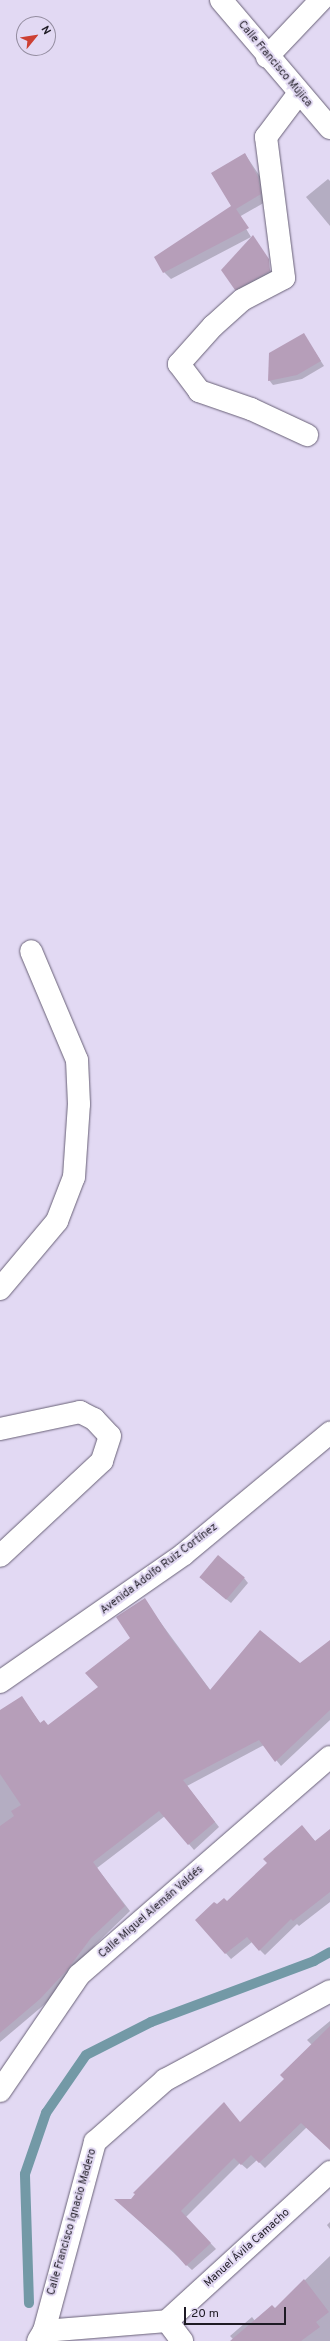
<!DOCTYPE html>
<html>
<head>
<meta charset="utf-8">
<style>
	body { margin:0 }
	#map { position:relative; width:330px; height:2341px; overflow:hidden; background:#e2d9f3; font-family:Overpass,sans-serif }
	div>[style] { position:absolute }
	.shadow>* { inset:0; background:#0003 }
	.stream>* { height:10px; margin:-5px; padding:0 5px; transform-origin:5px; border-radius:5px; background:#7399a6 }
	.building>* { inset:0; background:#b69eb9; transform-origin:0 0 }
	.roads { filter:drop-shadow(0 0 1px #696177) drop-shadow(0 0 1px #696177) }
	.street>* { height:22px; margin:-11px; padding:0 11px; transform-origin:11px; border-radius:11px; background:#fff }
	.secondary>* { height:22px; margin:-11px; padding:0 11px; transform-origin:11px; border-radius:11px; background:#fff }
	span { translate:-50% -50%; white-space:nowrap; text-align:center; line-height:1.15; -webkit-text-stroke:4px #e2d9f3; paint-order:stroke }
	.street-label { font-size:11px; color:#1e1b24 }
	.north { position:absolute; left:16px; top:16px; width:40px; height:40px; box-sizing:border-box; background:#e2d9f3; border:1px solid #948da0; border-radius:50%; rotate:60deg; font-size:11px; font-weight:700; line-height:16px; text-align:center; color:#1e1b24 }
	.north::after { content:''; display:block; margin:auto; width:14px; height:18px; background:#cd4033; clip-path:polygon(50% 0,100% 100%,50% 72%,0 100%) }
	.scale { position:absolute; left:184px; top:2307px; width:102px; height:18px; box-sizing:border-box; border:2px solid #1e1b24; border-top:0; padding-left:5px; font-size:12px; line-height:14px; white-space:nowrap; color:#1e1b24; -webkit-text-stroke:3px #e2d9f3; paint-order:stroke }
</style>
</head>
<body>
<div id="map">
	<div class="shadow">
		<div style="clip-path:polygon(245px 154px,265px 184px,267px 201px,239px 217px,251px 237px,171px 279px,164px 272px,232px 206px)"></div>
		<div style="clip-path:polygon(328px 179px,330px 181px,330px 226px,306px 197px)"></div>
		<div style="clip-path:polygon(257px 247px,276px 280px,243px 297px,235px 289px)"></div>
		<div style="clip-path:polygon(304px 335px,324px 366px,302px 379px,273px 385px,269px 380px)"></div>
		<div style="clip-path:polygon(244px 1578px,248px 1583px,231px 1603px,205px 1582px)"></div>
		<div style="clip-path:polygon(144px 1600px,211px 1691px,300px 1664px,330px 1647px,330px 1720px,281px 1766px,264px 1745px,187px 1786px,219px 1827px,194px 1850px,165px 1816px,97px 1868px,130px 1911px,96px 1944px,72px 1975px,45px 2004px,0 2042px,0 1712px,22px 1698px,41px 1724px,48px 1726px,99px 1688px,131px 1638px)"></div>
		<div style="clip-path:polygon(330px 1830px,330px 1902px,299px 1926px,297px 1924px,265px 1955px,252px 1942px,231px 1959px,196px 1920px,227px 1902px,307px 1832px,316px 1842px)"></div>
		<div style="clip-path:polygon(330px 2021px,330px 2145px,307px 2127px,265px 2168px,257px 2160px,247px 2169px,240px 2163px,186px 2217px,216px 2249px,192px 2270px,130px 2212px,240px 2123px,285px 2079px,312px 2045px,307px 2040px)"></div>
		<div style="clip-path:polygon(330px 2222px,330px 2229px,327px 2225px)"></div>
		<div style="clip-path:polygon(330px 2256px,330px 2341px,235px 2341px,230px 2336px,252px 2317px,255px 2321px,275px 2309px)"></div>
	</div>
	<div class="stream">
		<div style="left:29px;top:2303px;width:129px;rotate:-91.8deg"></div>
		<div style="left:25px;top:2174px;width:65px;rotate:-71deg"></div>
		<div style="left:46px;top:2113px;width:70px;rotate:-55.4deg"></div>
		<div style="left:86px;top:2055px;width:73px;rotate:-26.9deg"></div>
		<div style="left:151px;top:2022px;width:174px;rotate:-20.5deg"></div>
		<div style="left:314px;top:1961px;width:18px;rotate:-29deg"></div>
	</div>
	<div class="building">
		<div style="clip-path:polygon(245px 153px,258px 177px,261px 194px,236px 209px,249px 228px,163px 273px,154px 257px,231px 206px,211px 173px)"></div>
		<div style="clip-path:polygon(253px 235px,269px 259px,270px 271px,235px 290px,221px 270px)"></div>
		<div style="clip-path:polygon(304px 333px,321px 361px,297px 375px,268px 381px,269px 353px)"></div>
		<div style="left:218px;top:1555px;width:35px;height:29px;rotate:40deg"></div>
		<div style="clip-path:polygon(145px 1598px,170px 1637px,210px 1690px,260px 1630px,300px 1663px,330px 1640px,330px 1710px,275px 1762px,259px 1740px,183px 1780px,215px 1822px,188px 1845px,159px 1811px,93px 1862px,125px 1906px,91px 1938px,67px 1970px,40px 1999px,0 2033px,0 1826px,14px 1816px,11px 1811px,21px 1805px,0 1774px,0 1710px,22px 1696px,40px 1723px,44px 1720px,48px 1725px,98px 1687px,85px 1673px,130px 1638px,116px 1617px)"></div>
		<div style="clip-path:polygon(302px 1825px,315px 1841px,330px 1829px,330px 1892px,293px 1921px,291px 1919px,259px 1951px,247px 1937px,225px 1954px,195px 1920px,214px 1902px,217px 1904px,224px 1898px,227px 1901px,267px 1863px,263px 1859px)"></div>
		<div style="clip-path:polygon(330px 2026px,330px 2150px,301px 2123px,259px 2163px,251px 2155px,241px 2165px,234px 2158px,181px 2211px,211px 2243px,186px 2266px,173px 2251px,114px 2199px,131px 2199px,135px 2194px,133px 2193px,224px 2102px,240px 2122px,284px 2079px,280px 2075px)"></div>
		<div style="clip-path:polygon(304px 2279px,329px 2312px,316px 2322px,320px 2327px,301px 2341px,230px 2341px,272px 2305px,275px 2308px)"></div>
	</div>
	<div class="roads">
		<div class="street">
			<div style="left:221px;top:0;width:168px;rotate:49.6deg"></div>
			<div style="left:267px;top:57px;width:79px;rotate:-46.5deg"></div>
			<div style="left:299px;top:93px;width:55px;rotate:126.9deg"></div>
			<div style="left:266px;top:137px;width:142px;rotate:82.7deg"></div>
			<div style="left:284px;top:278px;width:47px;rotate:152.4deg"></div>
			<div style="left:242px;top:300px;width:39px;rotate:138deg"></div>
			<div style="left:213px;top:326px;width:51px;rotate:131.8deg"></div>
			<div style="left:179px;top:364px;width:34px;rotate:53deg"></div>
			<div style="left:199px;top:391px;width:55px;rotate:19.1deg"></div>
			<div style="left:251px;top:409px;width:62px;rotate:24.9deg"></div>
			<div style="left:0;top:1289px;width:89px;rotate:-50deg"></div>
			<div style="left:57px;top:1221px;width:47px;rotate:-68.9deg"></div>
			<div style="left:74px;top:1177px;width:73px;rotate:-86.1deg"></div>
			<div style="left:79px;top:1104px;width:44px;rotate:-92.6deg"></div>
			<div style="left:77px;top:1060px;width:118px;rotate:-112.9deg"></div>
			<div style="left:0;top:1429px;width:82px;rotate:-12deg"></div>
			<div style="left:80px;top:1412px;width:16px;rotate:27deg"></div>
			<div style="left:94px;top:1419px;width:23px;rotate:47deg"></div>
			<div style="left:110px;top:1436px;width:26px;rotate:108deg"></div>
			<div style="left:102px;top:1461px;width:139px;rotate:137deg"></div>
			<div style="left:0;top:1682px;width:224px;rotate:-34.8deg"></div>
			<div style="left:184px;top:1554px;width:190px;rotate:-39.7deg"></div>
			<div style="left:0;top:2091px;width:140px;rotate:-55.7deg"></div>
			<div style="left:79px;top:1975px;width:332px;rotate:-41deg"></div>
			<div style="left:167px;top:2321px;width:25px;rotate:53deg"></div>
			<div style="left:44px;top:2331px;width:123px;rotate:-4.6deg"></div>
			<div style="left:167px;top:2321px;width:221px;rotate:-42.4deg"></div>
		</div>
		<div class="secondary">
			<div style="left:38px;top:2341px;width:12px;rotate:-59deg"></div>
			<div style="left:44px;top:2331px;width:196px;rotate:-74.9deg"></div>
			<div style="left:95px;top:2142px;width:94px;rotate:-41.5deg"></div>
			<div style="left:165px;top:2080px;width:187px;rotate:-28.3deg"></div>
		</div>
	</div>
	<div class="street-label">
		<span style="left:275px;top:64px;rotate:50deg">Calle Francisco Mújica</span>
		<span style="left:159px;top:1569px;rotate:-37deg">Avenida Adolfo Ruiz Cortínez</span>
		<span style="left:151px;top:1912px;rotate:-41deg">Calle Miguel Alemán Valdés</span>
		<span style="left:72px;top:2222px;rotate:-74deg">Calle Francisco Ignacio Madero</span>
		<span style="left:247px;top:2248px;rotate:-42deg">Manuel Ávila Camacho</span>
	</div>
	<div class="north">N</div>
	<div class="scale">20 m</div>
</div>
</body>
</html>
